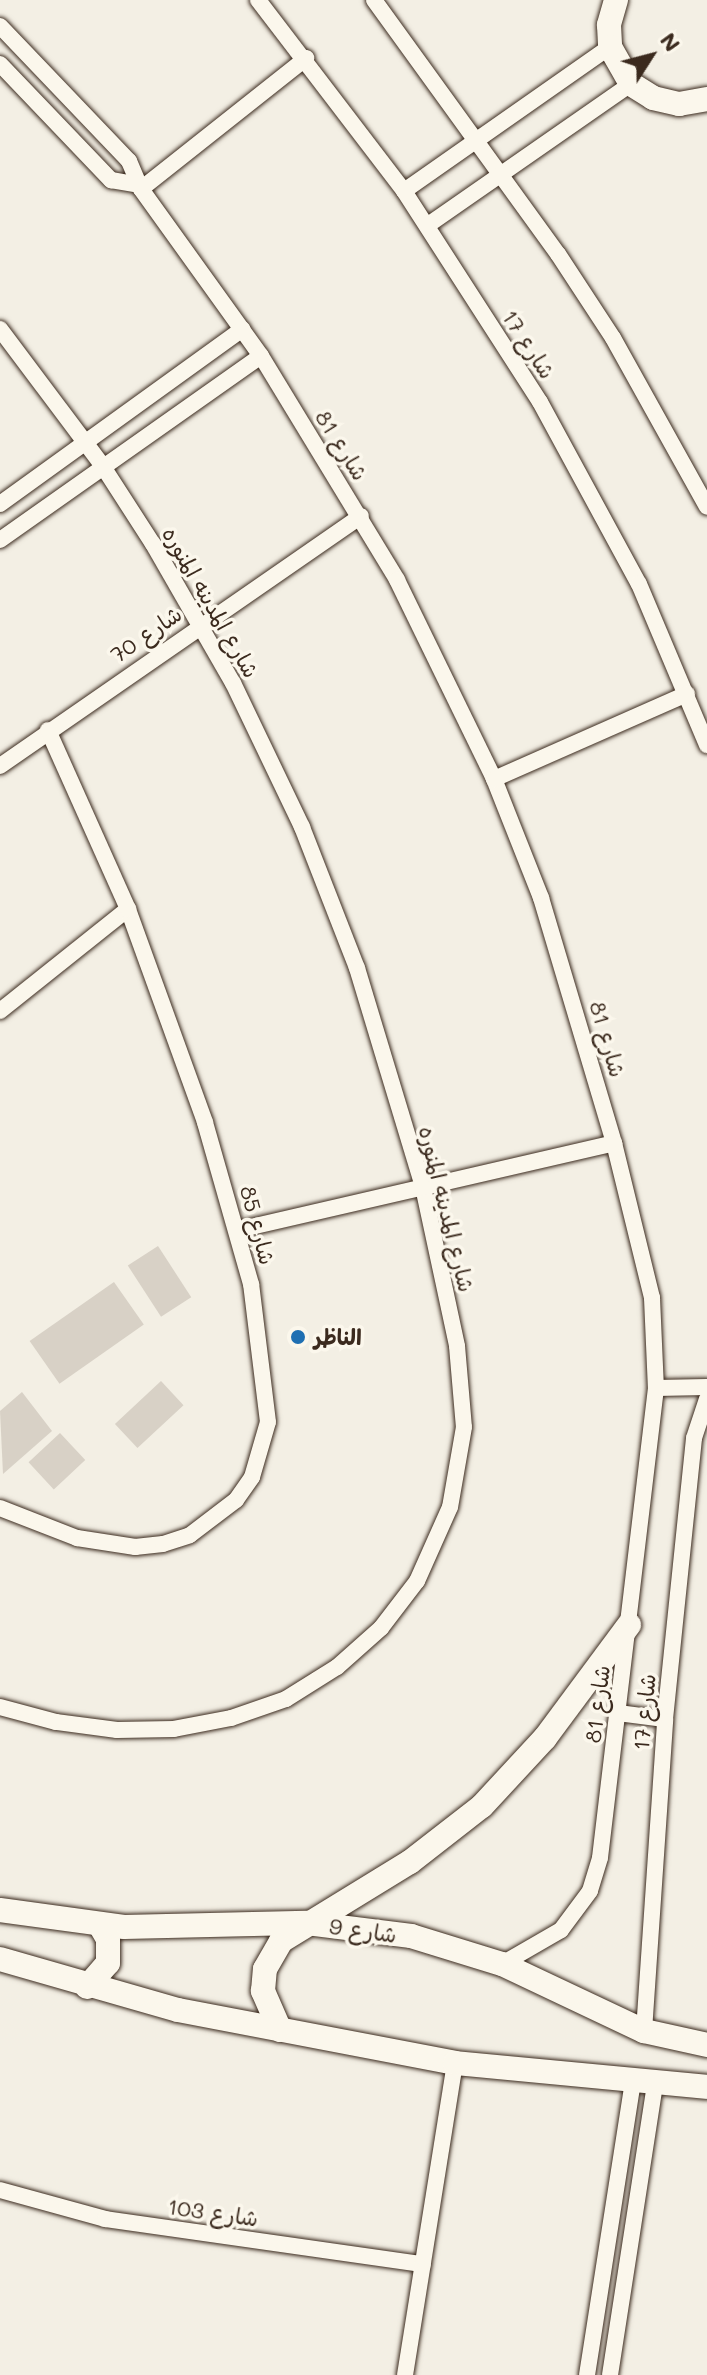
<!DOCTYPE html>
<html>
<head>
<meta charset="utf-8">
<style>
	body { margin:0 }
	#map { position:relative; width:707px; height:2375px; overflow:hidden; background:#f3efe4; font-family:Mali,"Playpen Sans Arabic",sans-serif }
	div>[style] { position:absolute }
	.green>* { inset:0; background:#d8d1c6; transform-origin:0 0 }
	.roads { filter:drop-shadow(0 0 2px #3b2a1e) drop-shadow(0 0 2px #3b2a1e) }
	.minor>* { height:16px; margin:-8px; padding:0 8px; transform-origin:8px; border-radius:8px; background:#fbf7ec }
	.secondary>* { height:24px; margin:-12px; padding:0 12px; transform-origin:12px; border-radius:12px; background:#fbf7ec }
	.dots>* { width:22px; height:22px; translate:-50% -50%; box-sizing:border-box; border:4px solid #fbf7ec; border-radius:50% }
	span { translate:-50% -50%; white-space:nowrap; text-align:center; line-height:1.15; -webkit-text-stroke:7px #fbf7ec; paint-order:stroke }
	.street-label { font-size:22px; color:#3b2a1e }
	.poi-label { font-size:22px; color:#3b2a1e; font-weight:700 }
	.left { translate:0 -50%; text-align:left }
	.north { position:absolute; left:611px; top:16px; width:80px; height:80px; -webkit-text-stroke:6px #fbf7ec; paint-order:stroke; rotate:54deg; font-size:22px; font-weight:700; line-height:32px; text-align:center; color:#3b2a1e }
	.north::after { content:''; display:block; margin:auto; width:28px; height:36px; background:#3b2a1e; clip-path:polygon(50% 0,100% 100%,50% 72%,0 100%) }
</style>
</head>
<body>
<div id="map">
	<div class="green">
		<div style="left:158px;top:1246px;width:61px;height:36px;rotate:57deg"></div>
		<div style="left:114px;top:1282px;width:52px;height:103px;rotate:55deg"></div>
		<div style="left:161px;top:1381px;width:33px;height:63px;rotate:47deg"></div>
		<div style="clip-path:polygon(22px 1392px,52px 1431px,3px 1474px,0 1411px)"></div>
		<div style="left:60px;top:1433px;width:37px;height:43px;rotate:47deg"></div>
	</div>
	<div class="roads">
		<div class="minor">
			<div style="left:258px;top:0;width:240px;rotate:52.6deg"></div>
			<div style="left:404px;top:191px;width:251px;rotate:57.2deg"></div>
			<div style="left:540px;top:402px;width:207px;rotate:61.5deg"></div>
			<div style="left:639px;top:584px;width:175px;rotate:67.1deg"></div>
			<div style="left:374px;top:0;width:314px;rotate:54.1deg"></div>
			<div style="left:558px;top:254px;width:100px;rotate:56.8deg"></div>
			<div style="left:613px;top:338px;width:193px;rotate:60.9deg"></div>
			<div style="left:0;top:26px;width:187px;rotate:46.3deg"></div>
			<div style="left:129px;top:161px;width:30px;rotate:67deg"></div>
			<div style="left:141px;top:189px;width:206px;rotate:54.3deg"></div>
			<div style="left:261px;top:356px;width:262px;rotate:58.7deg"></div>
			<div style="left:397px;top:580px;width:221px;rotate:64deg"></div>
			<div style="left:494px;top:779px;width:128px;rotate:68.4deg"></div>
			<div style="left:541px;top:898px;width:256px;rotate:73.4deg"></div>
			<div style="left:614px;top:1143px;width:160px;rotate:76.2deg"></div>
			<div style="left:652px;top:1298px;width:90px;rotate:87.5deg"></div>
			<div style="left:656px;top:1388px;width:473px;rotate:96.8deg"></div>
			<div style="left:600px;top:1858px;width:34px;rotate:107deg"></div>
			<div style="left:590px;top:1891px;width:49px;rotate:126.6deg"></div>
			<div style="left:561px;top:1930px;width:68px;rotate:150deg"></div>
			<div style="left:0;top:64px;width:161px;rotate:46.3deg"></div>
			<div style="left:111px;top:180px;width:27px;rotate:10deg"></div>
			<div style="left:141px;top:189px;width:211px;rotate:-38.4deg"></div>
			<div style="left:404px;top:191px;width:251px;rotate:-35deg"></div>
			<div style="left:428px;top:225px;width:247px;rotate:-34.8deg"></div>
			<div style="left:0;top:329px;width:170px;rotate:53.1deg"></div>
			<div style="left:102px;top:465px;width:94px;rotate:57.2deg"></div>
			<div style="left:153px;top:544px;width:160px;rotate:60.1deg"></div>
			<div style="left:233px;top:683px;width:160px;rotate:64.4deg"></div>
			<div style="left:302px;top:827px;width:151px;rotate:68.7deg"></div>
			<div style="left:357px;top:968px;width:229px;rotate:73.2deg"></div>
			<div style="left:423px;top:1187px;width:163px;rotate:77.9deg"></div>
			<div style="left:457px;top:1346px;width:81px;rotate:85.1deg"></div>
			<div style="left:464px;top:1427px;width:81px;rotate:99.9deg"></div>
			<div style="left:450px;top:1507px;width:81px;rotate:114deg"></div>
			<div style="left:417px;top:1581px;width:59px;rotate:127.5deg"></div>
			<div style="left:381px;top:1628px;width:59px;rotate:138.4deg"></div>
			<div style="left:337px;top:1667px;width:60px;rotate:147.9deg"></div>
			<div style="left:286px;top:1699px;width:58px;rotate:160.9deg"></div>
			<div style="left:231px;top:1718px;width:58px;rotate:169.1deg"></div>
			<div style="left:174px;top:1729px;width:57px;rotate:179deg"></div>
			<div style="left:117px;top:1730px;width:62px;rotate:-172.5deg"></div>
			<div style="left:56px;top:1722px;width:58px;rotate:-165deg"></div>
			<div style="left:0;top:504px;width:299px;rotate:-35.8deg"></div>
			<div style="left:0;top:540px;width:319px;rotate:-35.2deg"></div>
			<div style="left:0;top:766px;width:439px;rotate:-34.7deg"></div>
			<div style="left:494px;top:779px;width:211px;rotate:-23.8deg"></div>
			<div style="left:0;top:1011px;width:164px;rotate:-38.6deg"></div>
			<div style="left:238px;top:1230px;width:386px;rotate:-13deg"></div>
			<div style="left:656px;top:1388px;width:51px;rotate:-1.1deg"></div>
			<div style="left:0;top:1508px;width:83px;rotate:21.3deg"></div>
			<div style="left:77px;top:1538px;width:59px;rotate:8.8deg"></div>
			<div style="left:135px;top:1547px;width:28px;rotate:-6deg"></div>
			<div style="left:163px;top:1544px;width:28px;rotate:-18deg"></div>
			<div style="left:190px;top:1535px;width:58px;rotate:-37.3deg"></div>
			<div style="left:236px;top:1500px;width:28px;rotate:-55deg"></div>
			<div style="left:252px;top:1477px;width:57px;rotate:-73.8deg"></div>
			<div style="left:268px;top:1422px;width:139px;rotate:-97deg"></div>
			<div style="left:251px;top:1284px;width:168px;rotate:-105.9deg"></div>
			<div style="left:205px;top:1122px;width:226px;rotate:-109.9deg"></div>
			<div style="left:128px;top:909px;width:196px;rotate:-114.1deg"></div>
			<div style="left:618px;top:1713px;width:47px;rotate:7.3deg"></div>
			<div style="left:644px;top:2031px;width:313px;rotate:-86.1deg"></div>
			<div style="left:665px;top:1719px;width:282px;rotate:-84.1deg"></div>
			<div style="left:694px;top:1438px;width:41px;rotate:-71.6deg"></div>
			<div style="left:0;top:2190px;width:109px;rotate:15.4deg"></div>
			<div style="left:105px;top:2219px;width:321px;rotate:8.1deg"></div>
			<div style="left:405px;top:2375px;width:316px;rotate:-80.9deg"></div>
			<div style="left:587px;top:2375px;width:297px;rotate:-81.1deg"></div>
			<div style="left:610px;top:2375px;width:294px;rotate:-81.2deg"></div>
		</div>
		<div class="secondary">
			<div style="left:616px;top:0;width:26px;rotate:106deg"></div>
			<div style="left:609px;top:25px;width:22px;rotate:87deg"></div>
			<div style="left:610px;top:47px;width:43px;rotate:60.4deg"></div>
			<div style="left:631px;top:84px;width:26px;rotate:32deg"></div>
			<div style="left:653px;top:98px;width:27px;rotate:13deg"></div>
			<div style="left:679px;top:104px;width:28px;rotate:-10deg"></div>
			<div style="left:0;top:1910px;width:125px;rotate:7.8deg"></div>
			<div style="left:124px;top:1927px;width:183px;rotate:-1.3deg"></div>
			<div style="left:307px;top:1923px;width:105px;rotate:7.1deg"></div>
			<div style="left:411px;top:1936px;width:95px;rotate:17.1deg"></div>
			<div style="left:502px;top:1964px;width:157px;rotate:25.3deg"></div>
			<div style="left:644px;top:2031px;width:65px;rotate:12.5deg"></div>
			<div style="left:0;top:1959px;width:185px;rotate:16deg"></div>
			<div style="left:178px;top:2010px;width:282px;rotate:10.8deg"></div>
			<div style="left:455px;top:2063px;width:253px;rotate:5.4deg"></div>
			<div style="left:87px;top:1987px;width:32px;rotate:-49deg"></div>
			<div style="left:108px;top:1963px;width:24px;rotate:-90deg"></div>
			<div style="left:108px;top:1939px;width:16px;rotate:-120deg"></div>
			<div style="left:280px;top:2030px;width:43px;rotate:-113.6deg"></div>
			<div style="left:263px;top:1991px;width:22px;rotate:-85deg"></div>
			<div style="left:265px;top:1969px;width:32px;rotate:-60deg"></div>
			<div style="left:281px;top:1941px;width:151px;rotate:-31.5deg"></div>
			<div style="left:410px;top:1862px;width:91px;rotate:-37.9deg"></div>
			<div style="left:482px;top:1806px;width:93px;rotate:-47.2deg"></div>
			<div style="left:545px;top:1738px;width:141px;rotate:-53.4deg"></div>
		</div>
	</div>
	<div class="dots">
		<div style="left:298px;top:1337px;background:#1f6fb2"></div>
	</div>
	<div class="street-label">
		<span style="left:529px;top:344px;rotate:57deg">شارع 17</span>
		<span style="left:342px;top:445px;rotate:58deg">شارع 81</span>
		<span style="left:211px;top:602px;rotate:60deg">شارع المدينه المنوره</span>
		<span style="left:146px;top:634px;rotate:-35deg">شارع 70</span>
		<span style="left:608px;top:1039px;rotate:74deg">شارع 81</span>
		<span style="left:447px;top:1209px;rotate:76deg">شارع المدينه المنوره</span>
		<span style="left:258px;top:1225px;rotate:75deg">شارع 85</span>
		<span style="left:597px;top:1704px;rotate:-83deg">شارع 81</span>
		<span style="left:644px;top:1712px;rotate:-85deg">شارع 17</span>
		<span style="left:363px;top:1930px;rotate:8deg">شارع 9</span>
		<span style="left:213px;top:2212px;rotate:8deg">شارع 103</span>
	</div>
	<div class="poi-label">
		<span class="left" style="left:314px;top:1337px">الناظر</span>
	</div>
	<div class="north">N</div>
</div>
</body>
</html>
